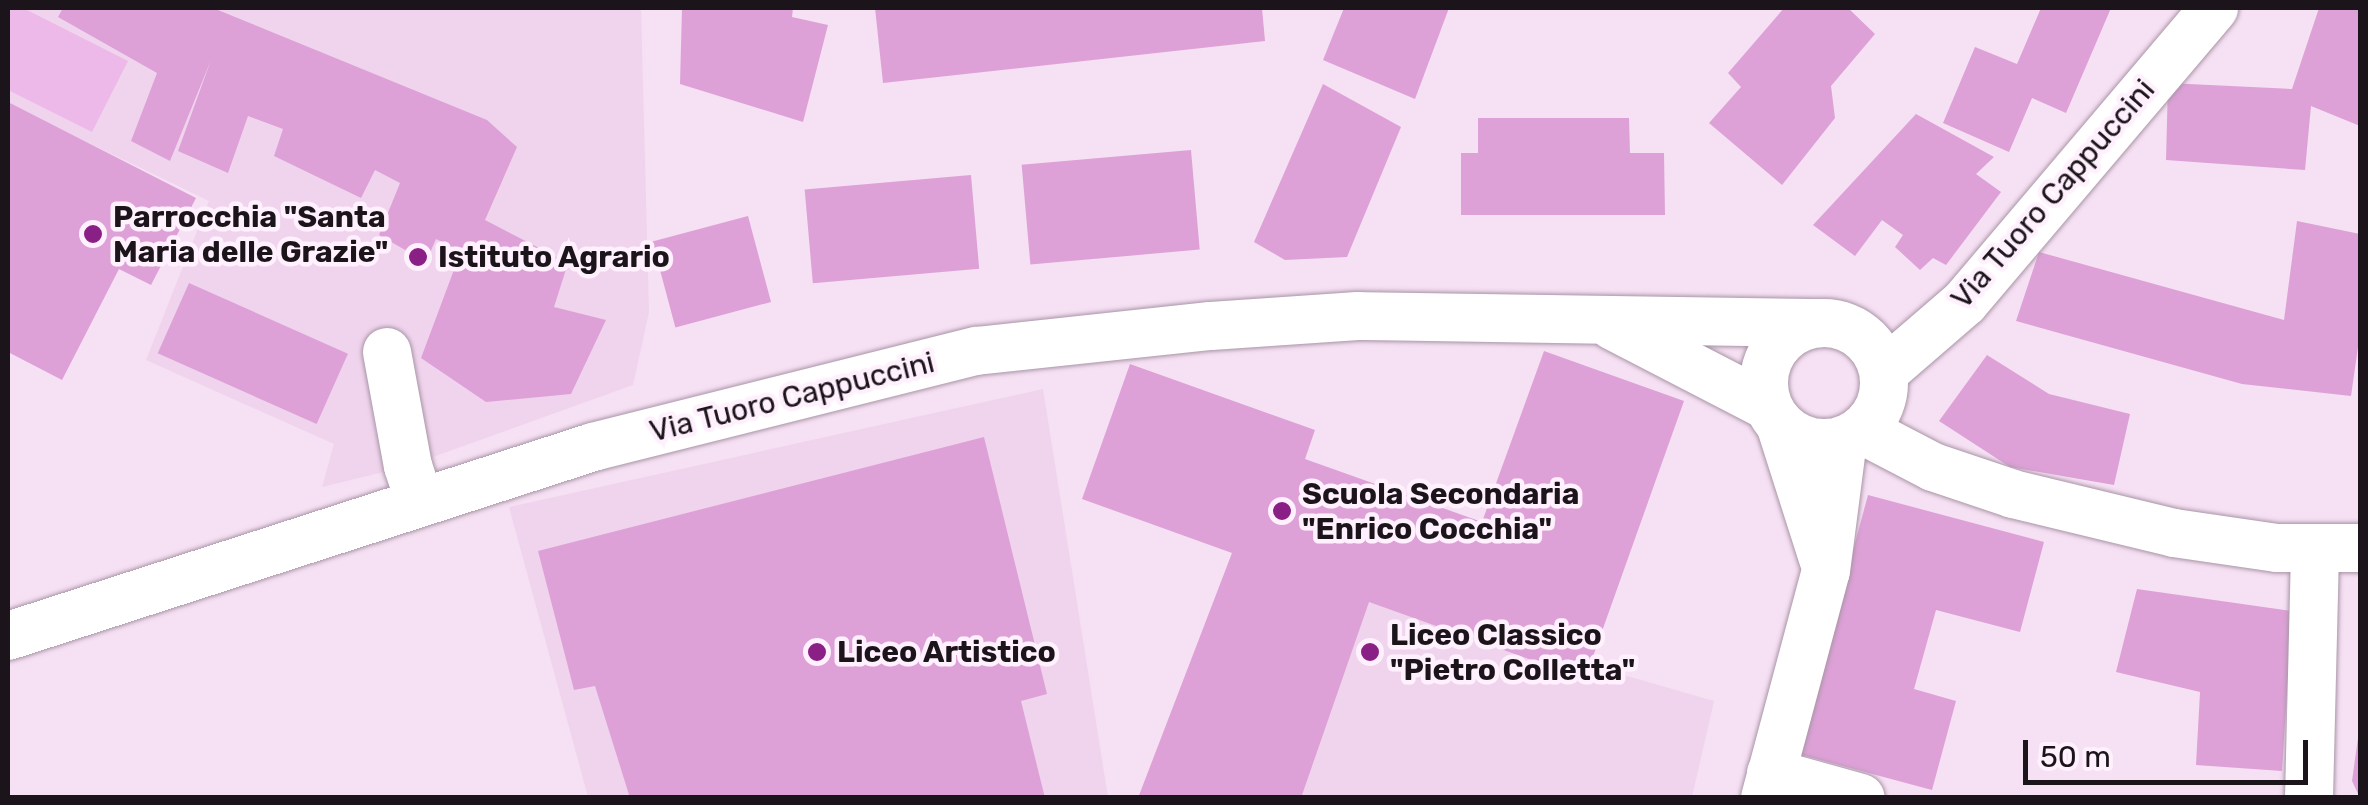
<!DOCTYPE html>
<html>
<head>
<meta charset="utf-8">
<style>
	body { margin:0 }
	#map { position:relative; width:2368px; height:805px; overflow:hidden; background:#f6e0f3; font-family:Rubik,sans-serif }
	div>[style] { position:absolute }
	.built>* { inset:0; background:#f0d4ed }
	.green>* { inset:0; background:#edb9e8 }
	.building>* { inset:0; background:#dda1d7; transform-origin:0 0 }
	.roads { filter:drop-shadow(0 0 2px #a995a7) drop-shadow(0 0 2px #a995a7) }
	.minor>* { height:48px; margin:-24px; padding:0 24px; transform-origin:24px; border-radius:24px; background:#fff }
	.minor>.ring { margin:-24px; padding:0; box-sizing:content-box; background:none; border:48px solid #fff; border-radius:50% }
	.dots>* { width:28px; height:28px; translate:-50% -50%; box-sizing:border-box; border:5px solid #fef0fc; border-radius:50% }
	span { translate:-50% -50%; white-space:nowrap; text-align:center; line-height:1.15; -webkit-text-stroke:9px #fef0fc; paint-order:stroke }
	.street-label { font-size:30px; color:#1c141b }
	.poi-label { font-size:30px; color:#1c141b; font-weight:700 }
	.left { translate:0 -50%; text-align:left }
	.frame { position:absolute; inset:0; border:10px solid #1c141b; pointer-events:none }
	.scale { position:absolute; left:2023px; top:740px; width:285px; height:45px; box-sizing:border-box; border:5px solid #1c141b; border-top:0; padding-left:12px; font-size:30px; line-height:35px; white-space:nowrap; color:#1c141b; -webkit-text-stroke:8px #fef0fc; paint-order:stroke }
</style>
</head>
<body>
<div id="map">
	<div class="built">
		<div style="clip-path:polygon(8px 8px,641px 8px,649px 312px,633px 385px,408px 466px,322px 487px,334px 444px,146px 360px,209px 201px,8px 104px)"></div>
		<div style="clip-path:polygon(1043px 389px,1108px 797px,588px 797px,509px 507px)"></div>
		<div style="clip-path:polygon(1232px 553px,1369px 602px,1714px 701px,1692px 797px,1150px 798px)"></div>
	</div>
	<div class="green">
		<div style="clip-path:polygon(8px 8px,23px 8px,128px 61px,92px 132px,8px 90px)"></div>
	</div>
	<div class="building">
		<div style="clip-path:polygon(63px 8px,213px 8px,487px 120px,517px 147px,485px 220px,568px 263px,554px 307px,606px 320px,571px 394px,486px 402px,421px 358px,461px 251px,436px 239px,426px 262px,379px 235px,400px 183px,375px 170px,361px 198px,274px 156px,283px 129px,248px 116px,228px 173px,178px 151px,211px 60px,170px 161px,131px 141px,157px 73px,58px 17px)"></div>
		<div style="clip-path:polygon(682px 8px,793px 8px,792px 17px,828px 25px,803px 122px,680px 84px)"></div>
		<div style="clip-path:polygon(875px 8px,1262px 8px,1265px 41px,883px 83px)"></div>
		<div style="clip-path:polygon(1344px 8px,1449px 8px,1415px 99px,1323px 60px)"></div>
		<div style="clip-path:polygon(1784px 8px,1848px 8px,1875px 34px,1831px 86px,1835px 118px,1782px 185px,1709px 123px,1741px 87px,1728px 73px)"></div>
		<div style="clip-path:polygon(2041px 8px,2111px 8px,2066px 113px,2032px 98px,2009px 152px,1943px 123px,1975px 47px,2017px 64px)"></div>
		<div style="clip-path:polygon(2319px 8px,2360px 8px,2360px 126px,2311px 106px,2305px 170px,2166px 160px,2168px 83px,2292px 89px)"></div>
		<div style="clip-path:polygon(1323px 84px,1401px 127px,1347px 257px,1285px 260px,1254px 242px)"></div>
		<div style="clip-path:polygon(8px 102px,196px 198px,151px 285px,119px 269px,62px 380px,8px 352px)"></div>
		<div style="clip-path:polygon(1916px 114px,1994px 157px,1976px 174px,2001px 192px,1946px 265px,1933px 258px,1920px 270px,1895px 247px,1903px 235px,1882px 220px,1855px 256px,1813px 225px)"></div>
		<div style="clip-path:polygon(1478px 118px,1629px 118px,1630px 153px,1664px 153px,1665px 215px,1461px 215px,1461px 153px,1478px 153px)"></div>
		<div style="left:1191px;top:150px;width:100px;height:170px;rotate:85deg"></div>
		<div style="left:971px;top:175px;width:94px;height:167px;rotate:85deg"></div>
		<div style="left:748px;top:216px;width:89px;height:99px;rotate:75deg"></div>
		<div style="clip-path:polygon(2297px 221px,2360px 234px,2360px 333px,2351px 396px,2242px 384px,2016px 321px,2039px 252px,2284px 320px)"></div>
		<div style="left:189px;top:283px;width:174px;height:77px;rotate:24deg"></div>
		<div style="clip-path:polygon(1544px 351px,1684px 401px,1585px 679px,1369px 602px,1301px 798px,1138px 798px,1232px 553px,1082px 499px,1130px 364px,1315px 430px,1305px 459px,1482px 522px)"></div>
		<div style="clip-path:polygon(1987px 355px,2049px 394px,2130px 414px,2114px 485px,2010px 467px,1939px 421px)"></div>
		<div style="clip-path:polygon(984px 437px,1047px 694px,1021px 701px,1045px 798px,630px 798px,595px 686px,574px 690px,538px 551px)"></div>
		<div style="clip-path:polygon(1868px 495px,2044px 542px,2020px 632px,1936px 610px,1914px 689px,1956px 701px,1932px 790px,1798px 754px)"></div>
		<div style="clip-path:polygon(2137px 589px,2292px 611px,2282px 771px,2196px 765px,2200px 692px,2116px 672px)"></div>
		<div style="clip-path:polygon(2358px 738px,2360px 738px,2360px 798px,2352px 781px)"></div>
	</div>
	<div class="roads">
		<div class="minor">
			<div class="ring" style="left:1764px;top:323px;width:72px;height:72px"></div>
			<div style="left:1613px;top:326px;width:174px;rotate:27.3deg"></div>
			<div style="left:387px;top:352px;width:116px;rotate:79.6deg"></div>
			<div style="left:408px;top:466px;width:38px;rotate:72deg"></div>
			<div style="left:1884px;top:372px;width:107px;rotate:-40.8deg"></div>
			<div style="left:1965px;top:302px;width:385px;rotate:-49.7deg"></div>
			<div style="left:1780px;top:424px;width:142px;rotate:72.3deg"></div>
			<div style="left:1862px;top:430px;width:80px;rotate:27.5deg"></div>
			<div style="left:1933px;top:467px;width:84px;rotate:18.6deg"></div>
			<div style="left:2013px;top:494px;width:166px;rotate:13.6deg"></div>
			<div style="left:2174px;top:533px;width:104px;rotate:8.3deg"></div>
			<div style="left:2277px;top:548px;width:83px"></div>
			<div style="left:8px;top:636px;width:615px;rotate:-17.9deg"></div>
			<div style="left:593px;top:447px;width:395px;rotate:-14.1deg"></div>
			<div style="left:976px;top:351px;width:236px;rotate:-6.1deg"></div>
			<div style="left:1211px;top:326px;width:147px;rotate:-3.9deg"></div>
			<div style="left:1358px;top:316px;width:460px;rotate:0.9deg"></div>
			<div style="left:1771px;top:773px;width:93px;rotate:15.5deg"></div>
			<div style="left:1765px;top:798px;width:235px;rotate:-75deg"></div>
			<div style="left:1826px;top:571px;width:132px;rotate:-82.6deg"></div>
			<div style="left:2309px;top:798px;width:250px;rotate:-88.6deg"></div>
		</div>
	</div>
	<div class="dots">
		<div style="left:93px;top:234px;background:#8a2086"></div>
		<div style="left:418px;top:257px;background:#8a2086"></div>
		<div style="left:1282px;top:511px;background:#8a2086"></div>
		<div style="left:817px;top:652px;background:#8a2086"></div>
		<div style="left:1370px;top:652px;background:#8a2086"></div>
	</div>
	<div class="street-label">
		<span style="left:2053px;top:194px;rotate:-49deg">Via Tuoro Cappuccini</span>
		<span style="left:792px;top:397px;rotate:-14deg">Via Tuoro Cappuccini</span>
	</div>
	<div class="poi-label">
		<span class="left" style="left:113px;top:234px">Parrocchia "Santa<br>Maria delle Grazie"</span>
		<span class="left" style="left:438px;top:257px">Istituto Agrario</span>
		<span class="left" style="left:1302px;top:511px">Scuola Secondaria<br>"Enrico Cocchia"</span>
		<span class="left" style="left:1390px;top:652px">Liceo Classico<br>"Pietro Colletta"</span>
		<span class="left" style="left:837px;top:652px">Liceo Artistico</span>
	</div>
	<div class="frame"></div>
	<div class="scale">50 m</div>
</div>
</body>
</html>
